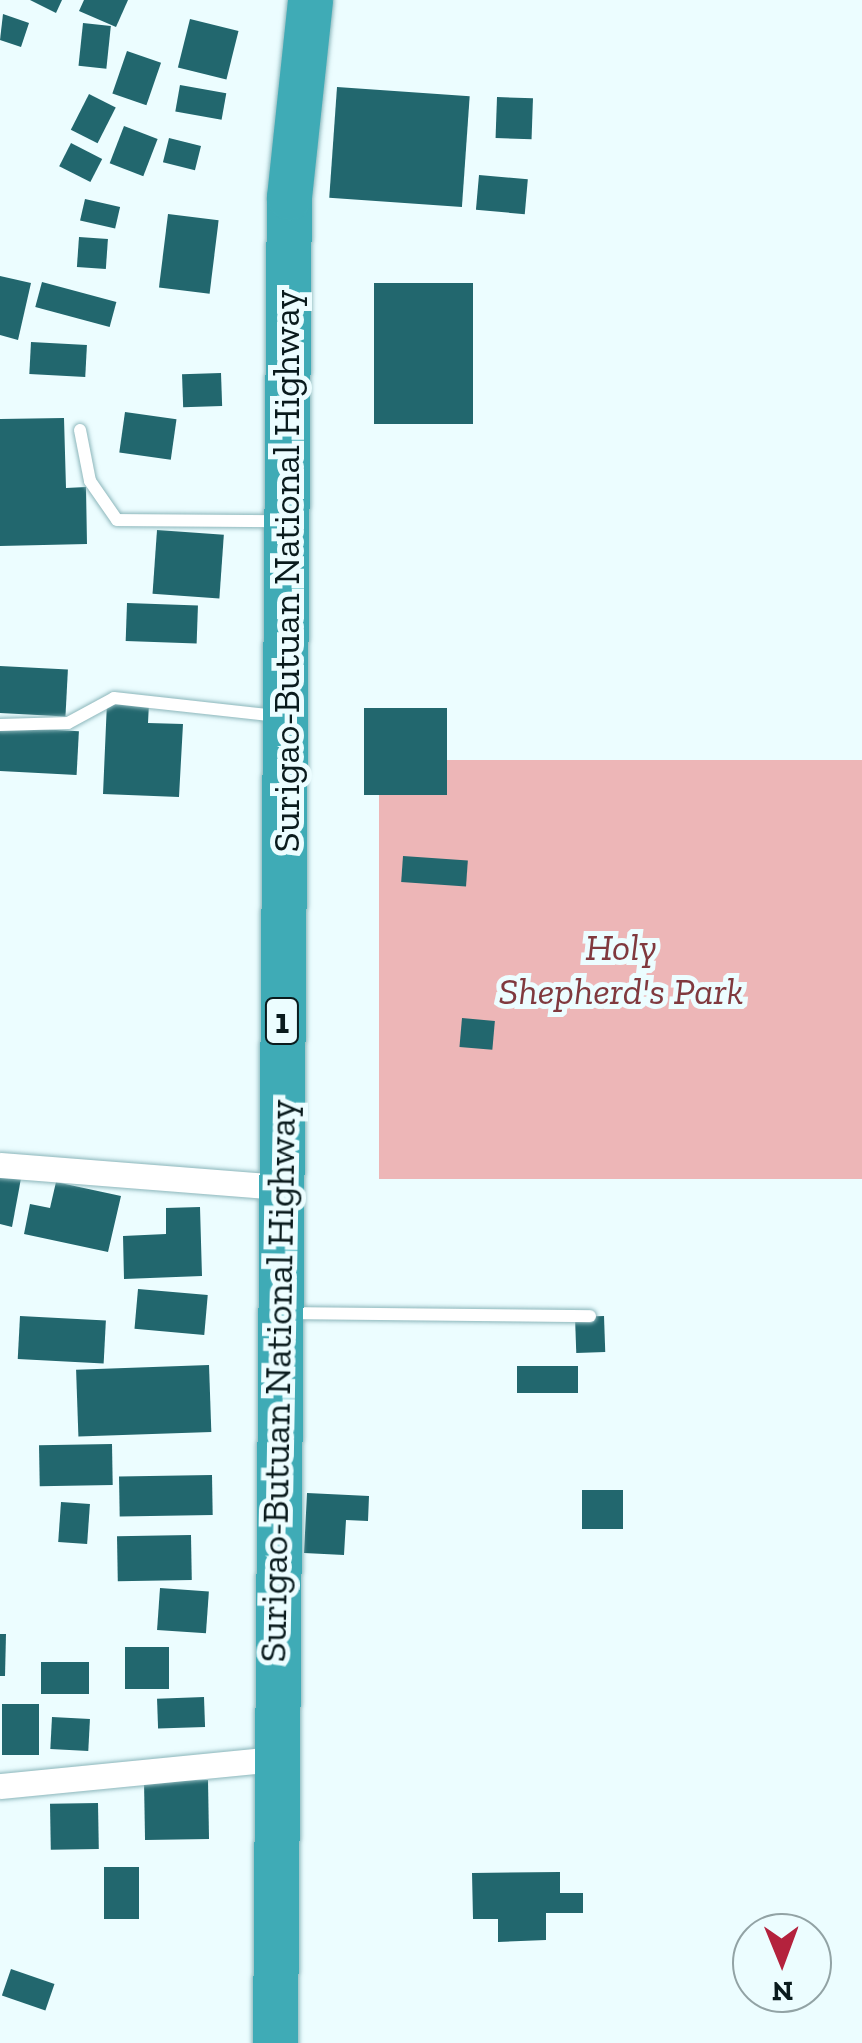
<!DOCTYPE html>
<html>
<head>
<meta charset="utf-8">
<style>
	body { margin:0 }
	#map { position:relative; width:862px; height:2043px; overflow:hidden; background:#ecfdff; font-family:"Zilla Slab",serif }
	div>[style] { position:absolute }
	.green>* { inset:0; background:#edb6b7; transform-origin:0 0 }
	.building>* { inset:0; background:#22676e; transform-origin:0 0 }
	.roads { filter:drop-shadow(0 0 2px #8cb6bb) drop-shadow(0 0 2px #8cb6bb) }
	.lane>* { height:12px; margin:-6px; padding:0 6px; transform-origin:6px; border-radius:6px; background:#fff }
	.street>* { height:25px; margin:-12.5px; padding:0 12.5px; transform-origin:12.5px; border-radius:12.5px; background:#fff }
	.highway>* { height:45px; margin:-22.5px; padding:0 22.5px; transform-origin:22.5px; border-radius:22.5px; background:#3fabb6 }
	span { translate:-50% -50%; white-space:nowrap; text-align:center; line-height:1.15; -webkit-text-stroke:10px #ecfdff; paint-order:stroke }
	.shield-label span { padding:2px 8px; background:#ecfdff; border:2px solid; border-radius:8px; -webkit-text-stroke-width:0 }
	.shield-label { font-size:35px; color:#0a1b1d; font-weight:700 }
	.street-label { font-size:38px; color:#0a1b1d }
	.park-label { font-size:38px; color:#80393e; font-style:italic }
	.north { position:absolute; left:732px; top:1913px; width:100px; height:100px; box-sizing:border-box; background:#ecfdff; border:2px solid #92a3a5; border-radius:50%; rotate:179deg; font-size:28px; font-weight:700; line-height:40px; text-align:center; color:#0a1b1d }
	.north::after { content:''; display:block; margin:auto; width:35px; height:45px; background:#b4223d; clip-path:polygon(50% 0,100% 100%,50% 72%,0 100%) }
</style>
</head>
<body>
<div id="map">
	<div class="green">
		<div style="left:862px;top:760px;width:419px;height:483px;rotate:90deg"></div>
	</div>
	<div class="building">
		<div style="clip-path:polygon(30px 0,62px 0,56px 13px)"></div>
		<div style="clip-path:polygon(84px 0,128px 0,116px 27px,79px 11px)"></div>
		<div style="clip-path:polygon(3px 14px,29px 23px,21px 47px,0 40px)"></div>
		<div style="left:190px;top:19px;width:50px;height:50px;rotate:14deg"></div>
		<div style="left:83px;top:23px;width:28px;height:43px;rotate:6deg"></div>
		<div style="left:127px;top:51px;width:36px;height:45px;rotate:19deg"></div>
		<div style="left:180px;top:85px;width:47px;height:27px;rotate:10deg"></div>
		<div style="left:337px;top:87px;width:133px;height:111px;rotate:4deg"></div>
		<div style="left:89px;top:94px;width:30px;height:40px;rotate:27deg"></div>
		<div style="left:497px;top:97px;width:36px;height:41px;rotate:2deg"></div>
		<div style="left:124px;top:126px;width:36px;height:40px;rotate:21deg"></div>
		<div style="left:169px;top:138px;width:33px;height:25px;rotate:14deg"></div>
		<div style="left:71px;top:143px;width:35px;height:26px;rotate:27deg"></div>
		<div style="left:479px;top:175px;width:49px;height:35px;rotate:5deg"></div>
		<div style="left:85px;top:199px;width:36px;height:22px;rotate:13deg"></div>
		<div style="left:168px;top:214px;width:51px;height:74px;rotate:7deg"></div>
		<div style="left:79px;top:237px;width:29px;height:30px;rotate:4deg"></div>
		<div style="clip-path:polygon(0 276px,31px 283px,18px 340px,0 335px)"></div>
		<div style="left:42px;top:282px;width:77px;height:26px;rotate:15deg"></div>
		<div style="left:374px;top:283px;width:99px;height:141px"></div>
		<div style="left:31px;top:342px;width:56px;height:32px;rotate:3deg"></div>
		<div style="left:221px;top:373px;width:33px;height:39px;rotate:88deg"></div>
		<div style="left:125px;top:412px;width:52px;height:41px;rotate:8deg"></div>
		<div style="clip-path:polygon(64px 418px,66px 488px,86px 487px,87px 544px,0 546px,0 419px)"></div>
		<div style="left:157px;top:530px;width:67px;height:64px;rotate:4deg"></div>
		<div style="left:127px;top:603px;width:71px;height:38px;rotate:2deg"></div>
		<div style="left:0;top:666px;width:68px;height:47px;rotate:3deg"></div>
		<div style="clip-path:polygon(107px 702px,149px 703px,148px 723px,183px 724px,179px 797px,103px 794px)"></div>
		<div style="left:447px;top:708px;width:87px;height:83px;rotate:90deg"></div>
		<div style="left:0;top:727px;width:79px;height:44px;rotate:3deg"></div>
		<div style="left:403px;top:856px;width:65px;height:26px;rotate:4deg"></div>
		<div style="left:462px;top:1018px;width:33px;height:29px;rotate:5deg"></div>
		<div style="clip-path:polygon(0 1169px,22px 1173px,12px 1227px,0 1224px)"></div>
		<div style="clip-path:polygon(56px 1182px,121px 1196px,108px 1252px,24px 1234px,30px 1204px,50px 1208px)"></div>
		<div style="clip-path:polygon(200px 1207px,202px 1276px,124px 1279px,123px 1236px,166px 1234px,166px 1208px)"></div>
		<div style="left:138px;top:1289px;width:70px;height:40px;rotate:5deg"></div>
		<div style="left:20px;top:1316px;width:86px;height:43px;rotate:3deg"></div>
		<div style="left:604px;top:1316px;width:36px;height:29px;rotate:88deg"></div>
		<div style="left:209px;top:1365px;width:67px;height:133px;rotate:88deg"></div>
		<div style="left:578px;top:1366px;width:27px;height:61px;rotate:90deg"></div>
		<div style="left:112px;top:1444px;width:41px;height:73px;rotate:89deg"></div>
		<div style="left:212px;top:1475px;width:40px;height:93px;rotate:89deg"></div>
		<div style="left:582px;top:1490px;width:41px;height:39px"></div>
		<div style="clip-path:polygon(307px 1493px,369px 1496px,368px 1521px,346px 1520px,344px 1555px,304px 1553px)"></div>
		<div style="left:61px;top:1502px;width:29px;height:40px;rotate:4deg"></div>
		<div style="left:191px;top:1535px;width:45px;height:74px;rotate:89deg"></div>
		<div style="left:160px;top:1588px;width:49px;height:42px;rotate:4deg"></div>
		<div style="clip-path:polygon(0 1634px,6px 1634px,5px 1676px,0 1676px)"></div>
		<div style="left:125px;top:1647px;width:44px;height:42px"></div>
		<div style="left:89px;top:1662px;width:32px;height:48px;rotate:90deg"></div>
		<div style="left:204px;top:1697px;width:30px;height:47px;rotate:88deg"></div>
		<div style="left:2px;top:1704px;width:37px;height:51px"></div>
		<div style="left:52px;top:1717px;width:38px;height:32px;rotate:3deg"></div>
		<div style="left:208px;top:1780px;width:59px;height:64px;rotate:89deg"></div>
		<div style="left:98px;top:1803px;width:46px;height:48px;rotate:89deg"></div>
		<div style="left:104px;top:1867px;width:35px;height:52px"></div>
		<div style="clip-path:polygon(560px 1872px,560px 1893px,583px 1893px,583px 1913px,546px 1913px,546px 1940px,498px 1942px,498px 1919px,473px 1919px,472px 1873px)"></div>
		<div style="left:11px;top:1969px;width:46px;height:28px;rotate:19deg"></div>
	</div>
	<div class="roads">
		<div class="lane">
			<div style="left:80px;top:430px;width:52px;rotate:78.9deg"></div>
			<div style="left:90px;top:481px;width:47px;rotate:55.3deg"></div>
			<div style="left:117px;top:520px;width:160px;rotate:0.4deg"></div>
			<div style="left:0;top:725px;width:68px;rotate:-1.7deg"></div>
			<div style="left:68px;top:723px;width:52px;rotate:-28.5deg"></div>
			<div style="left:114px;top:698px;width:163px;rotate:6.3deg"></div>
			<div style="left:288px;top:1313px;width:302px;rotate:0.6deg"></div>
		</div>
		<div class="street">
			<div style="left:0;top:1165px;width:281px;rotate:4.5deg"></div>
			<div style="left:0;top:1786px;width:274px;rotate:-5.6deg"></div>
		</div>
		<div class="highway">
			<div style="left:275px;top:2043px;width:1846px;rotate:-89.57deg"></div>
			<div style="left:289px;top:197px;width:198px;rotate:-83.9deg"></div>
		</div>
	</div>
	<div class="shield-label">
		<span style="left:282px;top:1021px">1</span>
	</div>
	<div class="street-label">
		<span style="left:287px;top:571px;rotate:-90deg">Surigao-Butuan National Highway</span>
		<span style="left:278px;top:1381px;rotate:-89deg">Surigao-Butuan National Highway</span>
	</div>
	<div class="park-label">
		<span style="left:621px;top:970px">Holy<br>Shepherd's Park</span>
	</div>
	<div class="north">N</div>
</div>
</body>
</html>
